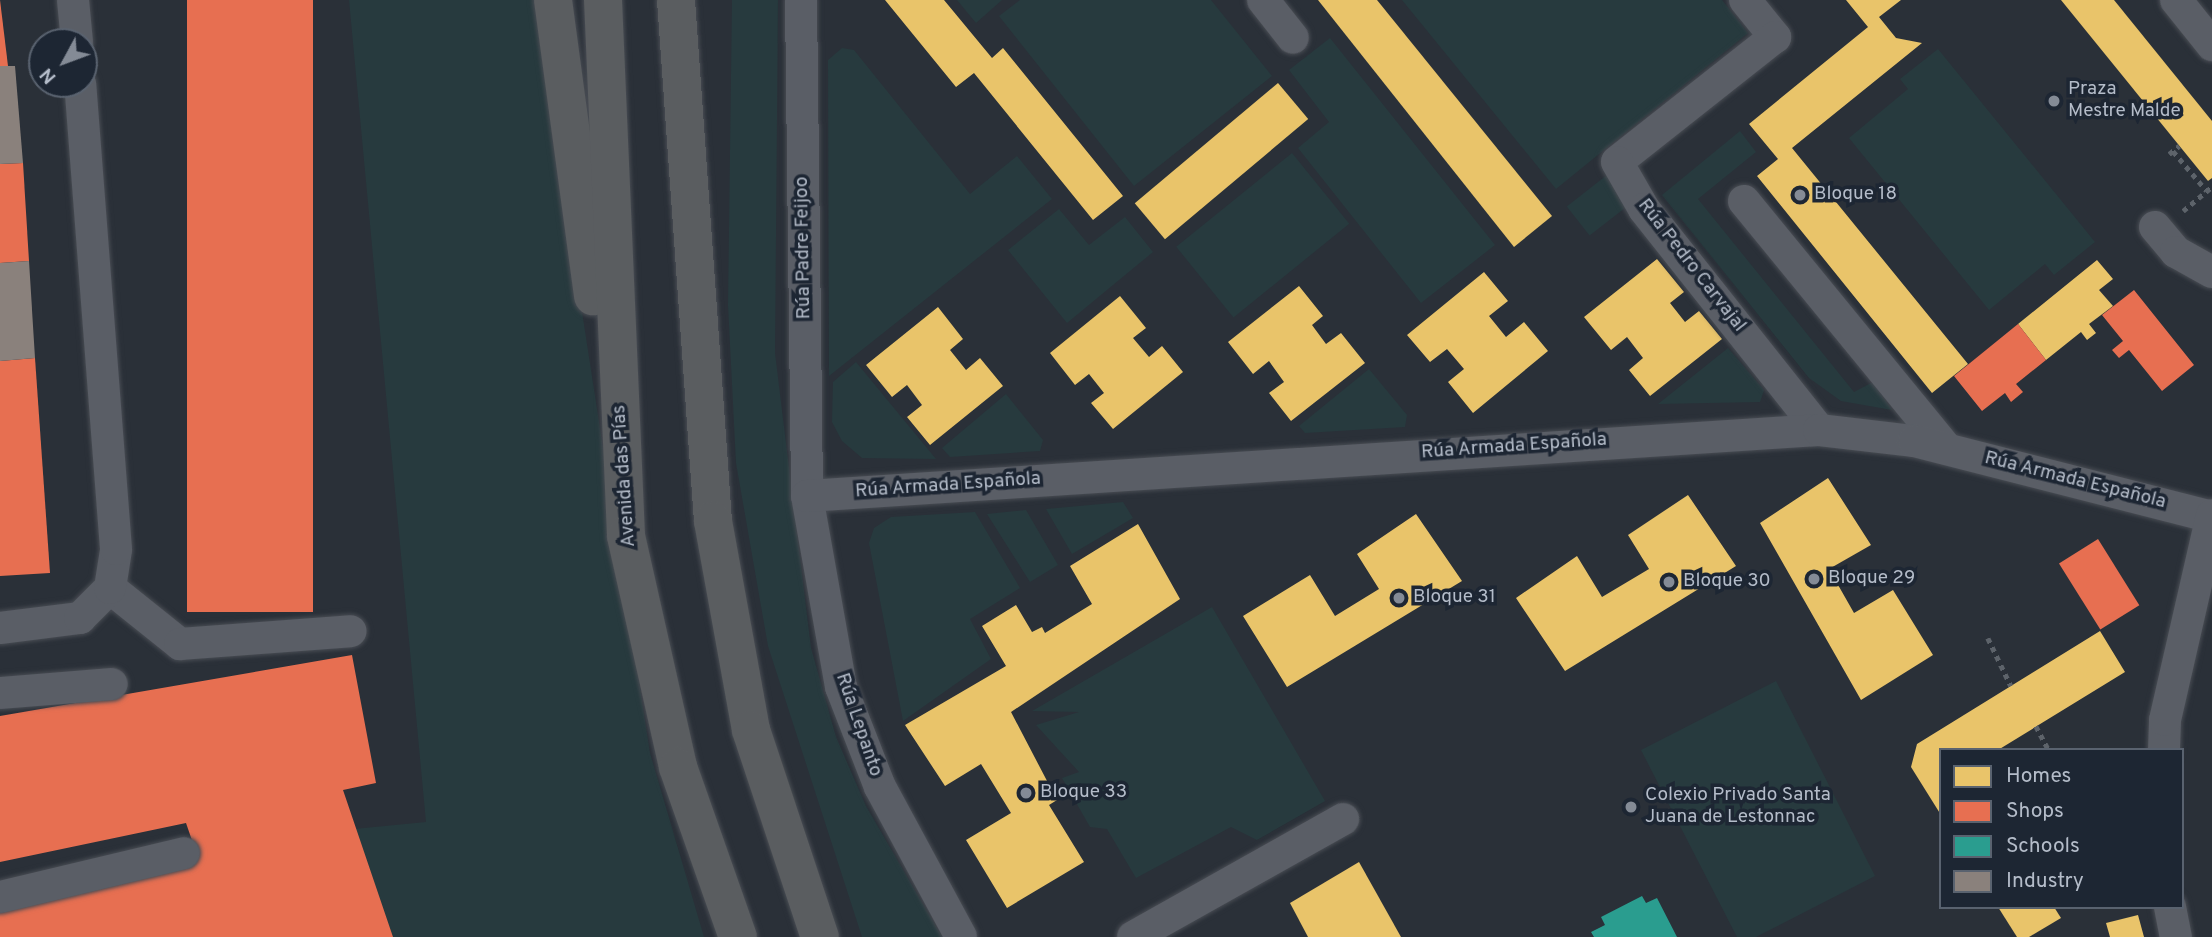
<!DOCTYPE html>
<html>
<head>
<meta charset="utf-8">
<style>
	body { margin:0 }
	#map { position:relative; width:2212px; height:937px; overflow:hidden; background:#2a3038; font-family:Overpass,sans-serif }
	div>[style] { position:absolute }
	.green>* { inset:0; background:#273a3e; transform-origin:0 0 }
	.homes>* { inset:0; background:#e9c46a; transform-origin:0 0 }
	.shops>* { inset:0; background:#e76f51; transform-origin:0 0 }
	.schools>* { inset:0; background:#2a9d8f }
	.industry>* { inset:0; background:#8a817c }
	.path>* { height:4.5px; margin-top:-2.25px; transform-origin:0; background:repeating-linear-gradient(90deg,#5d636a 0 5px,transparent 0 10px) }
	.roads { filter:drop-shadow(0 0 2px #484c53) drop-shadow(0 0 2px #484c53) }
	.minor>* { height:32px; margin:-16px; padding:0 16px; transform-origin:16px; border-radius:16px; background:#5a5e66 }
	.highway>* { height:38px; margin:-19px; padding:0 19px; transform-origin:19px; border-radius:19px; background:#5a5d60 }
	.dots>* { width:19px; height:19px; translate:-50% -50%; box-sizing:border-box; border:4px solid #1d2633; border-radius:50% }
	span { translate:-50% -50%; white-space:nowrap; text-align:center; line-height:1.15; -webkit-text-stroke:7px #1d2633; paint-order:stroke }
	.poi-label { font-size:19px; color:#b4bcc9 }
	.left { translate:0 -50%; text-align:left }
	.street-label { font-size:19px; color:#b4bcc9 }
	.legend { position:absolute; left:1939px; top:748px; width:245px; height:161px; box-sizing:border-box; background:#1d2633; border:2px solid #59626f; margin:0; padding:9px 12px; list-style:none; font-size:21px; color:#b4bcc9 }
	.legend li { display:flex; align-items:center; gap:14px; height:35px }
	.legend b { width:35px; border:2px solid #59626f }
	.north { position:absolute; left:28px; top:28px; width:70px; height:70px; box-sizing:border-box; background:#1d2633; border:2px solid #59626f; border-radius:50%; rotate:229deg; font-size:19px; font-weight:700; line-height:28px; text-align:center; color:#b4bcc9 }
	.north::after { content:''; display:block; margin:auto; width:24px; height:32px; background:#848b96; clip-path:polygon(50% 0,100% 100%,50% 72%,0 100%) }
</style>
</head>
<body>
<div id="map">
	<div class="green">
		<div style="clip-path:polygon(349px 0,534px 0,650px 753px,704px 937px,385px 937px,354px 829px,426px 822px)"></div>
		<div style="clip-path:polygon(732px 0,778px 0,775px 353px,811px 648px,836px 737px,866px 806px,942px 937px,862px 937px,768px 646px,736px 463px,728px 305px)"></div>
		<div style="clip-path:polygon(957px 0,1002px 0,976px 23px)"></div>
		<div style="clip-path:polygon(1020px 0,1211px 0,1272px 76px,1134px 186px,999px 16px)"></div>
		<div style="clip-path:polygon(1402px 0,1722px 0,1748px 33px,1556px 189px)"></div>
		<div style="clip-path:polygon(1330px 38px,1495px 245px,1421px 303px,1298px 148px,1329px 122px,1289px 70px)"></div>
		<div style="clip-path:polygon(842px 48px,854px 50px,970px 194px,1017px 156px,1052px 199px,829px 376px,828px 60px)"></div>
		<div style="clip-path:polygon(1938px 49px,2095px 242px,2054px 275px,2045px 264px,1989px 310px,1849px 138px,1908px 89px,1900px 79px)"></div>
		<div style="clip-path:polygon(1740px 131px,1756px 152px,1698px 199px,1854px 392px,1873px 382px,1892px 410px,1841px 401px,1809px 378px,1662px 195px)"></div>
		<div style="left:1292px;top:153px;width:91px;height:149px;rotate:51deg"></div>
		<div style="left:1607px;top:175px;width:37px;height:51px;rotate:52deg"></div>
		<div style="clip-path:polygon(1059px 209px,1089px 245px,1125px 217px,1153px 252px,1067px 323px,1008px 250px)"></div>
		<div style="clip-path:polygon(1728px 348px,1764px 390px,1760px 402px,1658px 404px)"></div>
		<div style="clip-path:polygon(856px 362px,936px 459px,862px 458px,842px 441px,832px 422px,833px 382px)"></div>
		<div style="clip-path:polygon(1369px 369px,1407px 415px,1405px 427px,1305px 433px,1299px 426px)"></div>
		<div style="clip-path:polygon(1006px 394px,1043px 440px,1040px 451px,950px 457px,942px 448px)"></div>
		<div style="clip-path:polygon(1123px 502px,1133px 518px,1072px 554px,1046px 509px)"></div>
		<div style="clip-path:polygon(1026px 510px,1058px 565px,1030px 582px,987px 514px)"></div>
		<div style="clip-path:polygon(975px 512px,1020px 588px,970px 619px,991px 659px,903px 721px,869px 543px,874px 528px,891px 517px)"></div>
		<div style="clip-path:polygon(1212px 607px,1325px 801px,1257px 840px,1231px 827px,1136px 878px,1107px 829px,1090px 827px,1062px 778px,1079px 772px,1036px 725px,1079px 712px,1032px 711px)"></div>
		<div style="clip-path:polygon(1776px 681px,1875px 876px,1756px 937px,1737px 937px,1641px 750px)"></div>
	</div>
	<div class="homes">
		<div style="clip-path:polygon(885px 0,944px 0,992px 58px,1003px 48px,1123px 196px,1093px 220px,974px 73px,956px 87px)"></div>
		<div style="clip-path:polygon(1318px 0,1377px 0,1552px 216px,1514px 247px)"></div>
		<div style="clip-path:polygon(1846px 0,1901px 0,1879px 17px,1896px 38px,1922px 43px,1792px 148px,1968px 364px,1932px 393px,1757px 176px,1778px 159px,1749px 124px,1868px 27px)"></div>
		<div style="clip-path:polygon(2061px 0,2114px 0,2212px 121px,2212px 178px,2208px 181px)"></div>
		<div style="left:1278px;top:83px;width:47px;height:187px;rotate:50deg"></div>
		<div style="clip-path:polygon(1657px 259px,1684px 292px,1670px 303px,1685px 322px,1699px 311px,1722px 339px,1650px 396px,1629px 370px,1643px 358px,1627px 337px,1611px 350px,1584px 317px)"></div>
		<div style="clip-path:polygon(2097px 260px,2113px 279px,2099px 290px,2113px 306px,2089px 324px,2096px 333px,2087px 340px,2081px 332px,2046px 360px,2018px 324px)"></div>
		<div style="clip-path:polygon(1484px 272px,1508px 301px,1489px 316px,1506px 337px,1524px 322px,1548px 351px,1473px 413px,1448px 382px,1464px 369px,1447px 349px,1430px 362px,1407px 335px)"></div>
		<div style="clip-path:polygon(1299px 286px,1323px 316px,1312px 325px,1326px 344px,1341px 333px,1365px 363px,1291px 421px,1269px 393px,1284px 382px,1269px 361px,1253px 374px,1228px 342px)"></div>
		<div style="clip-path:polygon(1120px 296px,1146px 328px,1133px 338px,1149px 357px,1162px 346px,1183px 372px,1113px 429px,1091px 403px,1104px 393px,1089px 374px,1075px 385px,1050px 353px)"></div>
		<div style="clip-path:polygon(938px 307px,963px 339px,950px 350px,966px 370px,980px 358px,1003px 386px,930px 445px,907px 417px,922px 405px,907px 385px,892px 397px,866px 365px)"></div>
		<div style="clip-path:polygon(1828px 478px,1871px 545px,1829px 569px,1854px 613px,1893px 590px,1933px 655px,1861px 700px,1760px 523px)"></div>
		<div style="clip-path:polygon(1688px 495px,1736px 566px,1565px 671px,1516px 598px,1577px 556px,1602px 597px,1649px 569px,1628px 535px)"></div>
		<div style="clip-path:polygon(1416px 514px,1462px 581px,1287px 687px,1243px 616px,1310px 575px,1335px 616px,1379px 589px,1357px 554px)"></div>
		<div style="clip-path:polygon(1138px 524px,1180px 599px,1011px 712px,1057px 800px,1049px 805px,1084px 862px,1007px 908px,966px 840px,1011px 813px,981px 764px,945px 786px,905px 725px,1006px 666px,982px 626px,1016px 605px,1032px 632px,1042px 627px,1045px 633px,1092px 604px,1070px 566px)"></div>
		<div style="clip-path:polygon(2100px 631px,2125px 672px,1998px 750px,1941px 750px,1941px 815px,1911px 767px,1917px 744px)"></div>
		<div style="clip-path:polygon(1359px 862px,1401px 937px,1308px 937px,1290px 903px)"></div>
		<div style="clip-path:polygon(1998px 907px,2054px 907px,2061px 918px,2029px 937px,2017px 937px)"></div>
		<div style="clip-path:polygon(2138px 915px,2144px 937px,2110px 937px,2106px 923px)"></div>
	</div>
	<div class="shops">
		<div style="clip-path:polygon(0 0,8px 66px,0 66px)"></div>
		<div style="left:187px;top:0;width:126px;height:612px"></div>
		<div style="clip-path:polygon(23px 163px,29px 261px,0 263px,0 164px)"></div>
		<div style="clip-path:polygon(2134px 290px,2194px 365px,2162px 391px,2129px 350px,2119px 358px,2112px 350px,2123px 341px,2102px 315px)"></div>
		<div style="clip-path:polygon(2018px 324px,2046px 360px,2016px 384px,2023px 392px,2011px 402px,2005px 393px,1982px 411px,1954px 376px)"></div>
		<div style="clip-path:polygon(35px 358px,50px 573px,0 576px,0 361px)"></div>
		<div style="left:2098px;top:539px;width:78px;height:46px;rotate:58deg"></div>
		<div style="clip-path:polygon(352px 655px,376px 783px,343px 790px,393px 937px,0 937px,0 912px,198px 858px,186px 823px,0 862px,0 716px)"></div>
	</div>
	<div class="schools">
		<div style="clip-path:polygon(1642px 896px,1646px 903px,1657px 898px,1677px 937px,1594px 937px,1591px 932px,1605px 925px,1601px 917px)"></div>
	</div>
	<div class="industry">
		<div style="clip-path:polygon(0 66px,15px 66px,23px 163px,0 164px)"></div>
		<div style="clip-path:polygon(29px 261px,35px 358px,0 361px,0 263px)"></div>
	</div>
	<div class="path">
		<div style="left:2173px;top:151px;width:52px;rotate:49.6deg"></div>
		<div style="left:2169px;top:154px;width:13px;rotate:-39deg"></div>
		<div style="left:2183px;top:211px;width:38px;rotate:-40deg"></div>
		<div style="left:1988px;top:638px;width:53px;rotate:64.4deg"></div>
		<div style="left:2036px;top:726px;width:27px;rotate:62deg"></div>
	</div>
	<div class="roads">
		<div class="minor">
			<div style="left:73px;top:0;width:42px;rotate:84.6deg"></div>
			<div style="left:801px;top:0;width:496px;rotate:89.3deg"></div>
			<div style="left:807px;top:496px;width:194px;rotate:79.9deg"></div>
			<div style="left:841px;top:687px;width:107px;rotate:68.7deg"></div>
			<div style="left:880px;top:787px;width:170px;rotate:61.6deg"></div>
			<div style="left:1263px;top:0;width:48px;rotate:51.7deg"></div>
			<div style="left:1745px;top:0;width:48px;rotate:51deg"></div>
			<div style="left:1775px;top:37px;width:201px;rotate:141.7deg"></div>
			<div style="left:1617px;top:162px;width:54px;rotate:60.1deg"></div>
			<div style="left:1644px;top:209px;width:282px;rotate:51.6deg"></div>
			<div style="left:2176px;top:0;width:58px;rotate:51.3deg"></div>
			<div style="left:1744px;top:201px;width:319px;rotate:50.7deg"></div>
			<div style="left:2155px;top:227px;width:33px;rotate:50deg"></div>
			<div style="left:2176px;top:252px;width:41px;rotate:29.1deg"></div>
			<div style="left:807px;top:496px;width:1014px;rotate:-3.73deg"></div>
			<div style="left:1819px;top:430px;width:96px;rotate:6.6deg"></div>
			<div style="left:1914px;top:441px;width:308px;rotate:14.3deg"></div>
			<div style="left:110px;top:588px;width:90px;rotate:38.7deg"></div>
			<div style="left:180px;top:644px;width:171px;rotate:-4.3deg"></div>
			<div style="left:0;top:628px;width:81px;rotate:-7.1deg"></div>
			<div style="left:80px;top:618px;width:42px;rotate:-45deg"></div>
			<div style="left:110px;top:588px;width:39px;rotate:-81deg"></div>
			<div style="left:116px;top:549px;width:466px;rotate:-94.4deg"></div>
			<div style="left:0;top:693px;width:112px;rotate:-4.6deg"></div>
			<div style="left:2164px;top:750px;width:30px;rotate:-88deg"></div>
			<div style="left:2165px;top:720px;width:210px;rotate:-77.1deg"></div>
			<div style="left:0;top:897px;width:189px;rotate:-13.4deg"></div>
			<div style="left:2170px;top:907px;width:31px;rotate:79deg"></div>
			<div style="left:1133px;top:937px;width:241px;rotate:-29.3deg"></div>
		</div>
		<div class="highway">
			<div style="left:553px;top:0;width:299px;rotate:82.3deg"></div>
			<div style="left:603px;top:0;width:536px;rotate:87.54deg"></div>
			<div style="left:626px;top:536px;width:237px;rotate:77.3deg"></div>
			<div style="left:678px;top:767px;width:180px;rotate:70.6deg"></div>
			<div style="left:676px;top:0;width:522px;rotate:85.94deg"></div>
			<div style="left:713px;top:521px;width:212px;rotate:79.7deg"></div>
			<div style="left:751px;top:730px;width:218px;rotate:71.6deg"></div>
		</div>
	</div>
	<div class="dots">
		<div style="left:2054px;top:101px;background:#848b96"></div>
		<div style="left:1800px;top:195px;background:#848b96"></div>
		<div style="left:1814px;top:579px;background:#848b96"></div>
		<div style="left:1669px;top:582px;background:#848b96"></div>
		<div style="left:1399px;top:598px;background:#848b96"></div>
		<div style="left:1026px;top:793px;background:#848b96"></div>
		<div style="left:1631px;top:807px;background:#848b96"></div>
	</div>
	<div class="poi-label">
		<span class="left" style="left:2068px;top:101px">Praza<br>Mestre Malde</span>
		<span class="left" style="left:1814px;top:195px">Bloque 18</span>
		<span class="left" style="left:1828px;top:579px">Bloque 29</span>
		<span class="left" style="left:1683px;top:582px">Bloque 30</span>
		<span class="left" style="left:1413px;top:598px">Bloque 31</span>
		<span class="left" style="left:1040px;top:793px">Bloque 33</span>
		<span class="left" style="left:1645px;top:807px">Colexio Privado Santa<br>Juana de Lestonnac</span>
	</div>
	<div class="street-label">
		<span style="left:804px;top:248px;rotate:-91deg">Rúa Padre Feijoo</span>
		<span style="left:1691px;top:266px;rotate:52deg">Rúa Pedro Carvajal</span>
		<span style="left:1514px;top:447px;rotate:-4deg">Rúa Armada Española</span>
		<span style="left:625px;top:476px;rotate:-94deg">Avenida das Pías</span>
		<span style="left:2075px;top:481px;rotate:14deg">Rúa Armada Española</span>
		<span style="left:948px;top:486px;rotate:-4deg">Rúa Armada Española</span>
		<span style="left:858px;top:725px;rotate:71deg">Rúa Lepanto</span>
	</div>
	<ul class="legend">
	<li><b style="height:19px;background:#e9c46a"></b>Homes</li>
	<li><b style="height:19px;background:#e76f51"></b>Shops</li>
	<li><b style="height:19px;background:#2a9d8f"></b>Schools</li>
	<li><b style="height:19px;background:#8a817c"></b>Industry</li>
	</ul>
	<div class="north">N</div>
</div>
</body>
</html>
